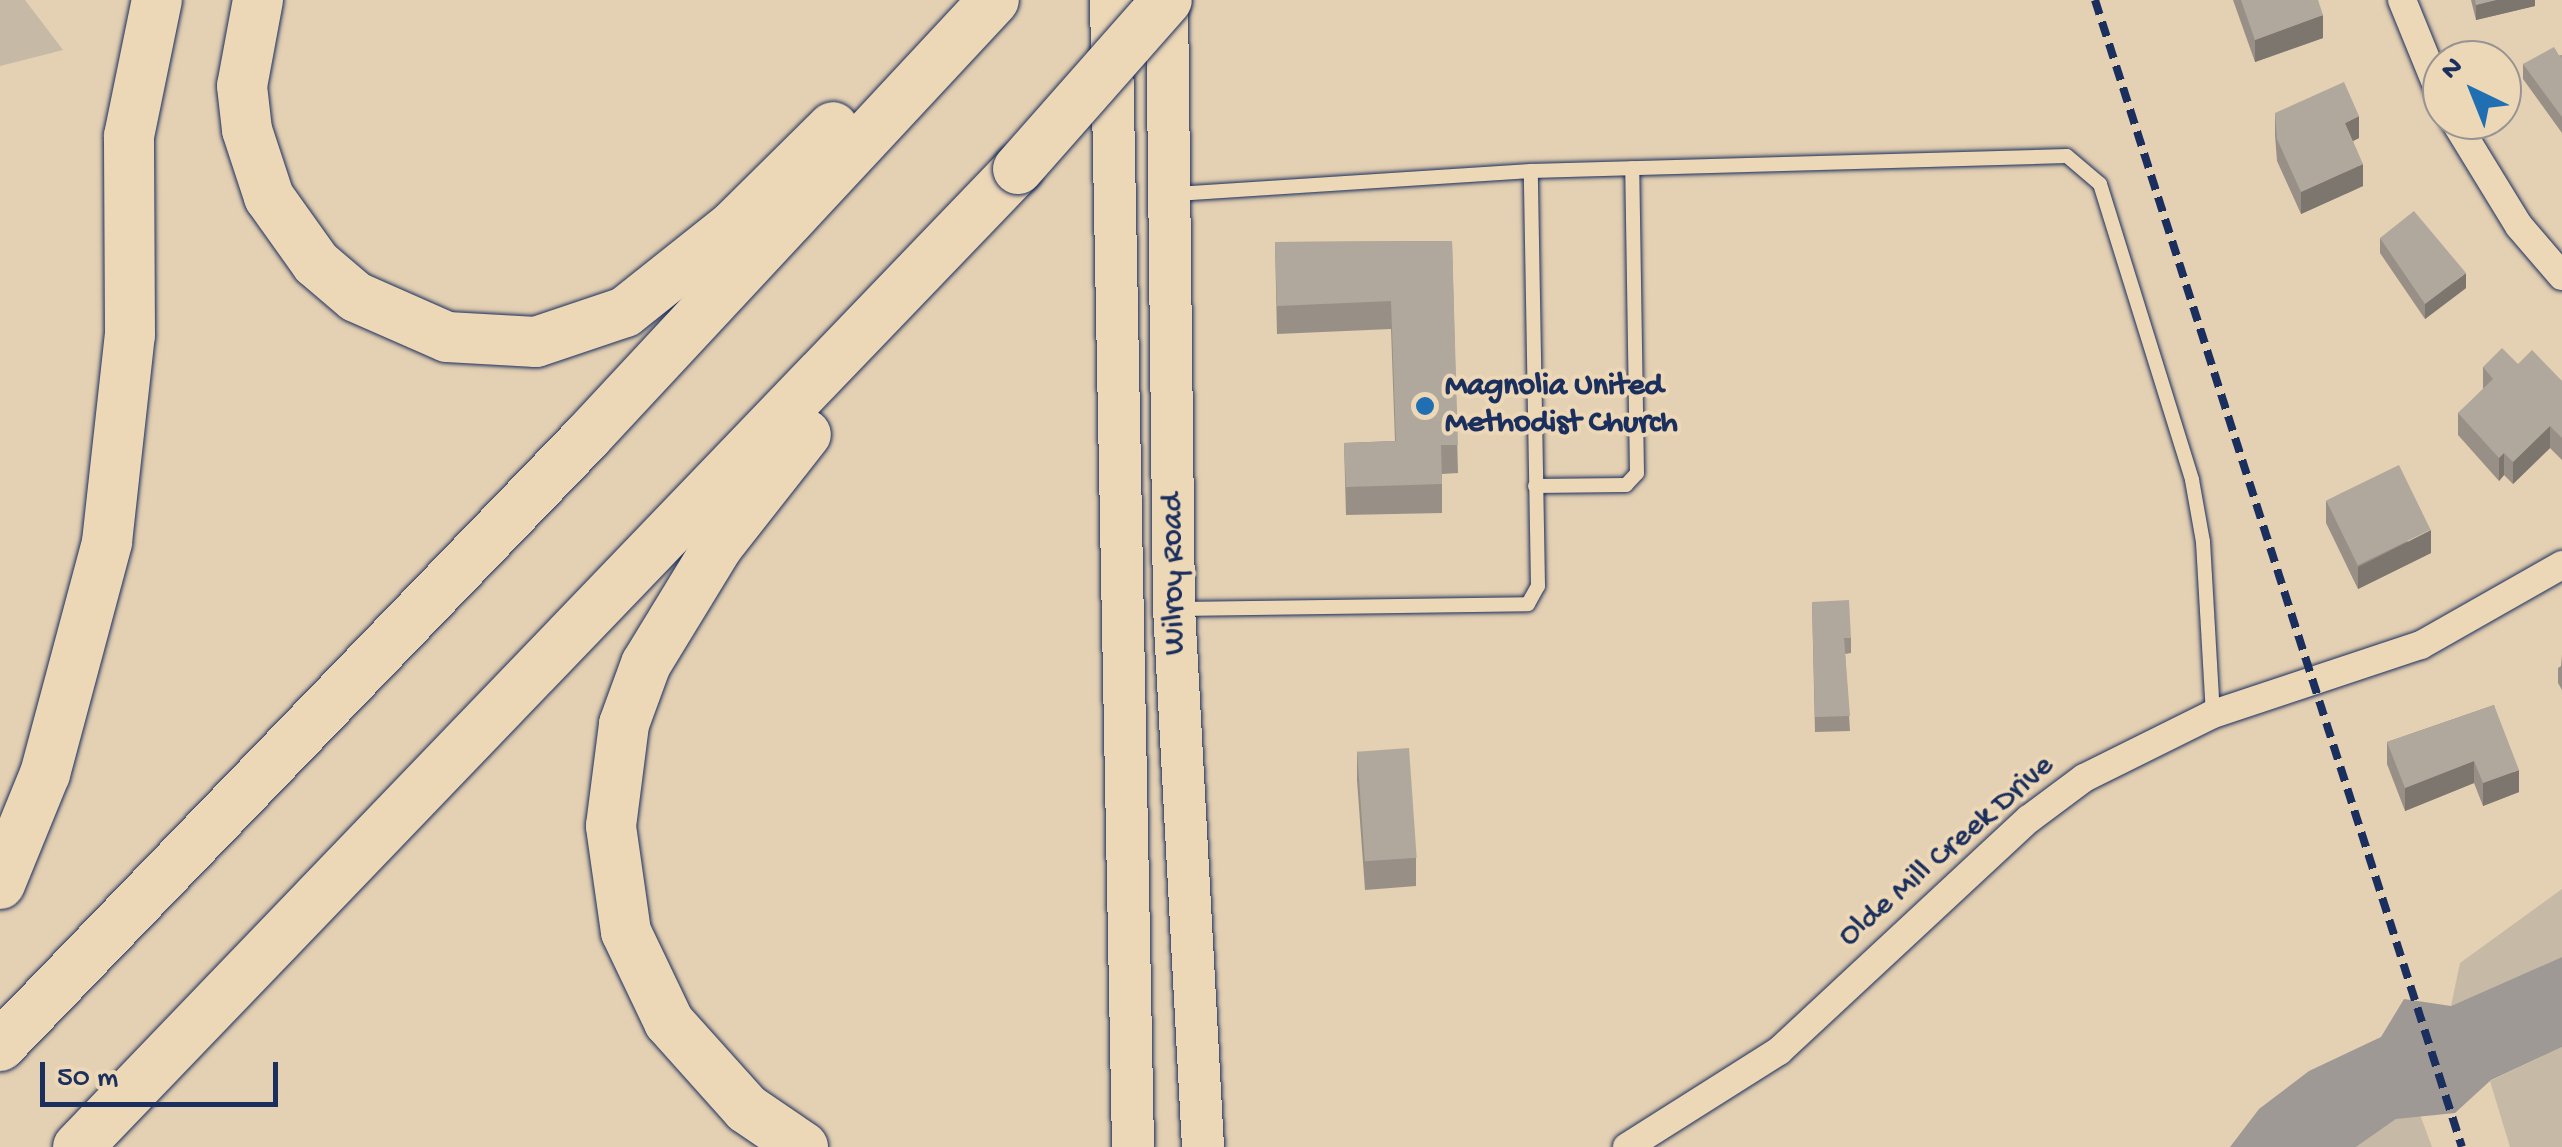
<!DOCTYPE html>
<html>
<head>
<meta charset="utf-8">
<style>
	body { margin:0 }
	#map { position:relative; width:2562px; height:1147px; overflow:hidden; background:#e4d0b2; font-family:"Gochi Hand",sans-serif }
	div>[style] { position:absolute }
	.green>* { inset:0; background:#c6b9a6 }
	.water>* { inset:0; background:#9f9996 }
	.roads { filter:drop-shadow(0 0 2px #1b2f5e) drop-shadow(0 0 2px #1b2f5e) }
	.service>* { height:14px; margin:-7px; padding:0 7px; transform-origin:7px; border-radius:7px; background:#ecd7b6 }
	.minor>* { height:28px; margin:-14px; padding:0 14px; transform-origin:14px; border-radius:14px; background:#ecd7b6 }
	.primary>* { height:42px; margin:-21px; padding:0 21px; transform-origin:21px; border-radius:21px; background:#ecd7b6 }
	.motorway>* { height:50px; margin:-25px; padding:0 25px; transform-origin:25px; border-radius:25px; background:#ecd7b6 }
	.rail>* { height:8px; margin-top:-4px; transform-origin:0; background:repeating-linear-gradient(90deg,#1b2f5e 0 15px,transparent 0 23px) }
	.bridges { filter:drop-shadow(0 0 2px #1b2f5e) drop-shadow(0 0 2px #1b2f5e) }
	.motorway-bridge>* { height:50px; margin:-25px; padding:0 25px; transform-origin:25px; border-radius:25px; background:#ecd7b6 }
	.wall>* { inset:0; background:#989087 }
	.shaded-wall>* { inset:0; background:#7c766e }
	.building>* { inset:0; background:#b1a89d; transform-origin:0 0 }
	.dots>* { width:28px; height:28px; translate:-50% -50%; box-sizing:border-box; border:5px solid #ecd7b6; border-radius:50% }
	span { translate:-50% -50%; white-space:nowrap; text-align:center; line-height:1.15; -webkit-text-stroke:8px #ecd7b6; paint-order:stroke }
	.poi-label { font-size:32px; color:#1b2f5e; font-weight:700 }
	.left { translate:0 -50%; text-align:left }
	.street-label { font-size:32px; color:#1b2f5e }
	.north { position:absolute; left:2422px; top:40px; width:100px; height:100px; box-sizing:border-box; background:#ecd7b6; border:2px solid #989493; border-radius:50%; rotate:317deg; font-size:28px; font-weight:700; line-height:40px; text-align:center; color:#1b2f5e }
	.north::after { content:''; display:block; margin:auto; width:35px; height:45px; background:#1f6fb2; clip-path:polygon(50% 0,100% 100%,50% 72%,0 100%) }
	.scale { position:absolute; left:40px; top:1062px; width:238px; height:45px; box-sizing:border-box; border:5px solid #1b2f5e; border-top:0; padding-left:12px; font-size:30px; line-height:35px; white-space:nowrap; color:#1b2f5e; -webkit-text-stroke:8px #ecd7b6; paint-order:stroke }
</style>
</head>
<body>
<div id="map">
	<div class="green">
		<div style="clip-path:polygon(0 0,25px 0,63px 50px,0 66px)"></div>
		<div style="clip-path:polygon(2562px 889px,2562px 957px,2451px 1006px,2460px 963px)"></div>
		<div style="clip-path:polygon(2562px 1047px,2562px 1147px,2510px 1147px,2490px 1081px)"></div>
		<div style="clip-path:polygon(2419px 1112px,2432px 1147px,2356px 1147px,2396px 1119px)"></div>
	</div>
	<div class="water">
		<div style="clip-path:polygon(2562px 957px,2562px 1047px,2491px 1080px,2455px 1113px,2396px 1119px,2356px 1147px,2230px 1147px,2259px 1109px,2309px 1071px,2381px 1037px,2404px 999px,2451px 1006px)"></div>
	</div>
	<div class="roads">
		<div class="service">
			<div style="left:1175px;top:194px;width:357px;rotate:-3.7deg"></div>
			<div style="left:1531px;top:171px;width:536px;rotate:-1.6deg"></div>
			<div style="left:2067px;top:156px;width:43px;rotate:40.3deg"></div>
			<div style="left:2100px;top:184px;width:310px;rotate:72.7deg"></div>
			<div style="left:2192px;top:480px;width:63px;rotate:79.9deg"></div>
			<div style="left:2203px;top:542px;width:172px;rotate:86.7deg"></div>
			<div style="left:1535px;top:486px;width:91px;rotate:-0.6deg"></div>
			<div style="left:1626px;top:485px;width:16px;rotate:-47deg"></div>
			<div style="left:1637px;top:473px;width:305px;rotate:-90.9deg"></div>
			<div style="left:1179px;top:609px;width:349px;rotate:-0.8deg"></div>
			<div style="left:1528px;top:604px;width:21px;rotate:-61deg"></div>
			<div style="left:1538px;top:586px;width:415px;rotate:-91deg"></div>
		</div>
		<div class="minor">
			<div style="left:2402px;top:0;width:106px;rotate:67.8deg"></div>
			<div style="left:2454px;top:120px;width:124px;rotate:58.5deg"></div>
			<div style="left:2519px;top:226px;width:66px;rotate:49.3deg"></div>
			<div style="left:1627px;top:1147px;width:180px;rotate:-32.3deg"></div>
			<div style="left:1779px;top:1051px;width:341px;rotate:-42.9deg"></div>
			<div style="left:2029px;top:819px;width:69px;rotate:-36.7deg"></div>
			<div style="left:2084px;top:778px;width:144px;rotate:-26.4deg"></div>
			<div style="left:2213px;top:714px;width:219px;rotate:-18.4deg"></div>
			<div style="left:2421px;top:645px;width:162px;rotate:-29.6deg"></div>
		</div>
		<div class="primary">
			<div style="left:1111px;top:0;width:1147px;rotate:88.9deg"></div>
			<div style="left:1167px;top:0;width:608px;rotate:89.34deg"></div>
			<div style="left:1174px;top:608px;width:540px;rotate:86.92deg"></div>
		</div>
		<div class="motorway">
			<div style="left:258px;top:0;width:87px;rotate:100.5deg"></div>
			<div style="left:242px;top:86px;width:44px;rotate:83.5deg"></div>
			<div style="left:247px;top:130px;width:71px;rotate:71.8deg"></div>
			<div style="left:269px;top:197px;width:81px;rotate:54.5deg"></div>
			<div style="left:316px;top:263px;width:52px;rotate:40.4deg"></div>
			<div style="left:356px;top:297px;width:99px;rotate:23.7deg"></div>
			<div style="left:447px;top:337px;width:89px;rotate:3.2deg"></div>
			<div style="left:536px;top:342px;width:94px;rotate:-18.6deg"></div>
			<div style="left:625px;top:312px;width:137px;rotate:-38.5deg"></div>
			<div style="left:732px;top:227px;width:142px;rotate:-44.7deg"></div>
			<div style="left:0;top:884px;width:119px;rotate:-67.8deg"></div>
			<div style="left:45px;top:774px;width:240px;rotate:-75deg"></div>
			<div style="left:107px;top:542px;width:208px;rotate:-83.7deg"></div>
			<div style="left:130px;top:335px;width:199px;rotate:-90.3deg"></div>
			<div style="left:129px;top:136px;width:139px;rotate:-78.4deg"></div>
			<div style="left:0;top:1046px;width:846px;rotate:-46.05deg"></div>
			<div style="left:587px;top:437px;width:597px;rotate:-47.04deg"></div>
			<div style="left:78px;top:1147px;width:1356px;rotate:-46.14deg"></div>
			<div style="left:803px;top:1147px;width:68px;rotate:-145.8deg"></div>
			<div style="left:747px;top:1109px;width:117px;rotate:-131.9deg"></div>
			<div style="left:669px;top:1022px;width:100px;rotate:-115.5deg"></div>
			<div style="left:626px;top:932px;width:107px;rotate:-98.1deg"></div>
			<div style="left:611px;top:826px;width:103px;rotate:-82.7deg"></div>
			<div style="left:624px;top:724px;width:64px;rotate:-69.9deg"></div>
			<div style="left:646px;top:664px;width:138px;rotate:-58.6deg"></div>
			<div style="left:718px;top:546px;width:142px;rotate:-51.8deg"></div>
		</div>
	</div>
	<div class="rail">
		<div style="left:2095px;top:0;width:1204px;rotate:72.26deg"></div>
	</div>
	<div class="bridges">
		<div class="motorway-bridge">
			<div style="left:1018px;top:169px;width:225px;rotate:-48.6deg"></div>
		</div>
	</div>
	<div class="wall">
		<div style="clip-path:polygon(2233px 0,2318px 0,2323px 38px,2255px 62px)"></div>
		<div style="clip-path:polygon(2471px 0,2535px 0,2535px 6px,2476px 20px)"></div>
		<div style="clip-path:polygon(2562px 55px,2562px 133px,2523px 79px,2523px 64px)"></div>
		<div style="clip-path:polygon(2275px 113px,2359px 138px,2353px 141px,2363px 186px,2301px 214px,2277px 161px,2275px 135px)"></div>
		<div style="clip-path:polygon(2380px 238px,2466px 288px,2425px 319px,2380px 253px)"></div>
		<div style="clip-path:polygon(1452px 241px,1458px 473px,1442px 474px,1442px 513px,1346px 515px,1344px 443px,1395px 441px,1391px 329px,1277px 334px,1275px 242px)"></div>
		<div style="clip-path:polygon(2518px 364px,2562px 381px,2562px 460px,2550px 448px,2513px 484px,2504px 475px,2499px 481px,2458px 435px,2458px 413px,2483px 390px,2483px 367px)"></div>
		<div style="clip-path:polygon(2326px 501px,2431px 553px,2358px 589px,2326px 523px)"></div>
		<div style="clip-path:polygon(1812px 602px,1851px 638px,1851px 653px,1845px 654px,1850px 731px,1815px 732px)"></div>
		<div style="clip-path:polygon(2562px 655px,2562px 690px,2558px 683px,2558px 668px,2561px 666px)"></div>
		<div style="clip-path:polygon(2494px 705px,2519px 792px,2483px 806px,2474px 783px,2405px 811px,2387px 764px,2387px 742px)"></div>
		<div style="clip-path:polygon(1357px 751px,1416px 858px,1416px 886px,1365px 890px,1357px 780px)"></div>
	</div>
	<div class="shaded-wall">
		<div style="clip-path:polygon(2496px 0,2535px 0,2535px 6px,2476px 20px,2476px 5px)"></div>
		<div style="clip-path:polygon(2323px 15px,2323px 38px,2255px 62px,2255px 40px)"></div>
		<div style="clip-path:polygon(2359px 116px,2359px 138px,2345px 145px,2345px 123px)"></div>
		<div style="clip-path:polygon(2363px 164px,2363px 186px,2301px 214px,2301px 192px)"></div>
		<div style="clip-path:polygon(2466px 273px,2466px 288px,2425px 319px,2425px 304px)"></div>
		<div style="clip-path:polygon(2550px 426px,2550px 448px,2513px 484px,2513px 462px)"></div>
		<div style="clip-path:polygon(2504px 453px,2504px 475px,2499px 481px,2499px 458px)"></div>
		<div style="clip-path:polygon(2431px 530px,2431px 553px,2358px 589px,2358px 567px)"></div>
		<div style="clip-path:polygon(2474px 761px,2474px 783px,2405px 811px,2405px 788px)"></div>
		<div style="clip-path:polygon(2519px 770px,2519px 792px,2483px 806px,2483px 783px)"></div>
	</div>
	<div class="building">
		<div style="clip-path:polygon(2241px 0,2318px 0,2323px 15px,2255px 40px)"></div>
		<div style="clip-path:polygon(2475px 0,2496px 0,2476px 5px)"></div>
		<div style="clip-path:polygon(2554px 47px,2560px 57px,2562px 55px,2562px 117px,2523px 64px)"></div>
		<div style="clip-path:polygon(2344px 82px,2359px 116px,2345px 123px,2363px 164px,2301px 192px,2277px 139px,2275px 113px)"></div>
		<div style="clip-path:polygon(2414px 211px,2466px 273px,2425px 304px,2380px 238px)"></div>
		<div style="clip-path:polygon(1452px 241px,1458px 445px,1441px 445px,1442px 484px,1346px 487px,1344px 443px,1396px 441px,1391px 301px,1277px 306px,1275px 242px)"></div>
		<div style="clip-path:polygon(2502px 348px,2518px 364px,2532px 350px,2562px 381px,2562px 438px,2550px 426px,2513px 462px,2504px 453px,2499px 458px,2458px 413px,2493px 379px,2483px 367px)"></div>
		<div style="left:2399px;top:465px;width:72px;height:81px;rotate:64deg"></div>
		<div style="clip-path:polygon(1849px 600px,1851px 638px,1844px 638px,1850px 716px,1815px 717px,1812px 602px)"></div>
		<div style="clip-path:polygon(2494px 705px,2519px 770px,2483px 783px,2474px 761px,2405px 788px,2387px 742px)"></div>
		<div style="left:1409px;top:748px;width:110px;height:52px;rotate:86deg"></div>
	</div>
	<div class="dots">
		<div style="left:1425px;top:406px;background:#1f6fb2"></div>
	</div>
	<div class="poi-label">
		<span class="left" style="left:1445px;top:406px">Magnolia United<br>Methodist Church</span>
	</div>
	<div class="street-label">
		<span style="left:1175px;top:574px;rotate:-91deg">Wilroy Road</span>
		<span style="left:1947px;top:852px;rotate:-41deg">Olde Mill Creek Drive</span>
	</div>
	<div class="north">N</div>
	<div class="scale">50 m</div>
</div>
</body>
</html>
